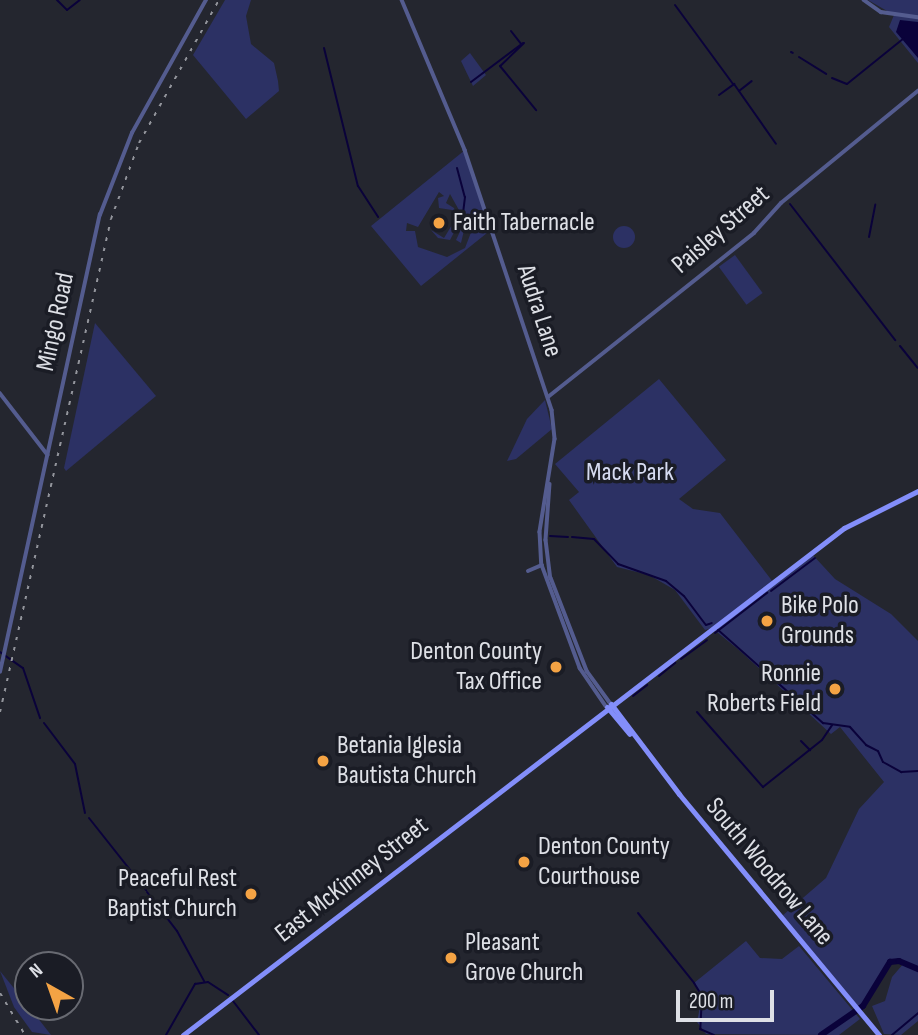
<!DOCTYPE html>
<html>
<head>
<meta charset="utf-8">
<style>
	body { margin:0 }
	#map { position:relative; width:918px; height:1035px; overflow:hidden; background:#24262f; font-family:"Sofia Sans Condensed",sans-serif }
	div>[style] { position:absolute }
	.green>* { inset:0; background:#2c3164; transform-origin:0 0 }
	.round { border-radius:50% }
	.water>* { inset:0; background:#0a023a }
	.stream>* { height:2px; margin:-1px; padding:0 1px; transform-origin:1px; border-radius:1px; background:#0a023a }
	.river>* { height:6px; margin:-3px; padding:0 3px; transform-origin:3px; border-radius:3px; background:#0a023a }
	.minor>* { height:3.5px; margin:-1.75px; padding:0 1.75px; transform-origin:1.75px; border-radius:1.75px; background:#545c8f }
	.major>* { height:5px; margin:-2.5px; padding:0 2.5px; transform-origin:2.5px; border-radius:2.5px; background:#838efa }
	.rail>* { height:2px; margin-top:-1px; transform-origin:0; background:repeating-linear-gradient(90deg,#93959c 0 3.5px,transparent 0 10.5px) }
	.dots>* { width:19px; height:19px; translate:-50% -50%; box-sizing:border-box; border:4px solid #1a1c25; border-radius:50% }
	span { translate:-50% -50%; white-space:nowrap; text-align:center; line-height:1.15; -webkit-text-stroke:7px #1a1c25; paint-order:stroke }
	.poi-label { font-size:26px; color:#dee0e6 }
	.left { translate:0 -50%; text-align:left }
	.right { translate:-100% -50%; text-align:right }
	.street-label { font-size:26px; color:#dee0e6 }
	.park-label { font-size:26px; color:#d6dbf1 }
	.north { position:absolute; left:14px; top:951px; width:70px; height:70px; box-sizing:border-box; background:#1a1c25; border:2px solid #686a72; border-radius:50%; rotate:320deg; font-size:19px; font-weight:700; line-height:28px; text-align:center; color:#dee0e6 }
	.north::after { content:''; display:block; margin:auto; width:24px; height:32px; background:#f4a344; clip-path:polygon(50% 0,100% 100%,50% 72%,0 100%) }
	.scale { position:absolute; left:676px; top:990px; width:98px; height:32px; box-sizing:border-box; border:4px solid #dee0e6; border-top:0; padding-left:9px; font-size:21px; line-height:24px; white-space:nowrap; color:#dee0e6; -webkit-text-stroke:5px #1a1c25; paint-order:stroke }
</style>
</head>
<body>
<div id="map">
	<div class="green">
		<div style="clip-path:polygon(225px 0,251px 0,246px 16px,251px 44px,274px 63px,278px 81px,279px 91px,246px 119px,193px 55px)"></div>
		<div style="clip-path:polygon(868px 0,918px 0,918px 63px,889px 27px,894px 15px)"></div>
		<div style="clip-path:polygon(470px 53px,486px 75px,473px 86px,461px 61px)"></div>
		<div style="clip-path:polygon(evenodd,465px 150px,492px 229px,421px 286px,371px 226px,465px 150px,439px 192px,444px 196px,438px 198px,439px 208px,452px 210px,455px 220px,444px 238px,431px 230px,438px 238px,450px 240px,459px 223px,454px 208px,446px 203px,450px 194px,465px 221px,456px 240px,461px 243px,466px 222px,475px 222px,465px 248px,447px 257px,418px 247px,415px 231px,406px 231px,407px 223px,418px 227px,439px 192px)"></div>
		<div class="round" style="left:613px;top:226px;width:22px;height:22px"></div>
		<div style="left:735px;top:255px;width:47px;height:20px;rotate:54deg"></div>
		<div style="clip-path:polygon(95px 323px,156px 396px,66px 471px,64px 468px)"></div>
		<div style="clip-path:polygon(659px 379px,726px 460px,679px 499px,693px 509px,720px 513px,773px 582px,811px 553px,835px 579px,891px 614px,918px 641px,918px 1021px,901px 1035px,884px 1034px,872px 1006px,885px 1001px,892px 977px,904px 963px,889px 963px,858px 1010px,782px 916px,826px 878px,859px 809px,884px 782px,840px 727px,831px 734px,739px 650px,712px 628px,705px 630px,675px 590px,649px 575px,617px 567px,569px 500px,579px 492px,555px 464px)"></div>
		<div style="clip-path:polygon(545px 400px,552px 429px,516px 459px,507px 461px,527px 419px)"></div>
		<div style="clip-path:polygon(746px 941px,760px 958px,782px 959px,799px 946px,860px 1019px,839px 1035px,706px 1034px,697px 1022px,702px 996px,694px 983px)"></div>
		<div style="clip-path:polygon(0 971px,26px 1003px,51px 1035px,32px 1032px,14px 1007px)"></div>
	</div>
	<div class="water">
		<div style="clip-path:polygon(900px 20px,918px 22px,918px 58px,896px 32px)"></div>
	</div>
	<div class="stream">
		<div style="left:57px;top:0;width:14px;rotate:45deg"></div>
		<div style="left:67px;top:10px;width:16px;rotate:-38deg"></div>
		<div style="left:675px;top:5px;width:98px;rotate:53.7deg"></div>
		<div style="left:511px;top:31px;width:16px;rotate:52deg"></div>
		<div style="left:524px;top:43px;width:33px;rotate:136deg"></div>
		<div style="left:500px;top:66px;width:57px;rotate:50.7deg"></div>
		<div style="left:324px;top:48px;width:142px;rotate:76.2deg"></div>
		<div style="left:358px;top:186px;width:37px;rotate:57deg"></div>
		<div style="left:791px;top:52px;width:2px;rotate:27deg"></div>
		<div style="left:799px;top:57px;width:32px;rotate:32deg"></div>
		<div style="left:832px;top:78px;width:16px;rotate:22deg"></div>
		<div style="left:847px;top:84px;width:73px;rotate:-38.9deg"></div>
		<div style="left:471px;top:82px;width:65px;rotate:-36.9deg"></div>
		<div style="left:739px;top:91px;width:16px;rotate:-38deg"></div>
		<div style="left:719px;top:95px;width:19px;rotate:-36deg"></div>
		<div style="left:734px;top:84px;width:73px;rotate:55deg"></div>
		<div style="left:457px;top:168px;width:30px;rotate:75deg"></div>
		<div style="left:465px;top:197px;width:17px;rotate:97deg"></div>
		<div style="left:790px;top:204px;width:172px;rotate:52.3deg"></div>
		<div style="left:869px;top:237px;width:33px;rotate:-79deg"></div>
		<div style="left:900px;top:346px;width:28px;rotate:51deg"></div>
		<div style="left:550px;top:536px;width:18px;rotate:3deg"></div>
		<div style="left:572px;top:537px;width:22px;rotate:5deg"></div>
		<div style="left:594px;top:539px;width:35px;rotate:46deg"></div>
		<div style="left:618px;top:564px;width:51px;rotate:19.5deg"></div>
		<div style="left:666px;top:581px;width:23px;rotate:40deg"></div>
		<div style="left:684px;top:596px;width:36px;rotate:53deg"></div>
		<div style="left:706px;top:625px;width:6px;rotate:-18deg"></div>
		<div style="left:771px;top:591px;width:55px;rotate:-36.9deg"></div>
		<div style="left:717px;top:629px;width:142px;rotate:41.6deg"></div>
		<div style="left:823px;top:723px;width:27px;rotate:8deg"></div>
		<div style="left:850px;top:727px;width:24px;rotate:48deg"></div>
		<div style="left:866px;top:745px;width:13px;rotate:27deg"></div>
		<div style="left:878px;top:751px;width:12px;rotate:66deg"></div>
		<div style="left:883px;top:762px;width:21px;rotate:29deg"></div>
		<div style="left:901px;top:772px;width:17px;rotate:-3deg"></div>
		<div style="left:715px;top:633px;width:66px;rotate:-37.6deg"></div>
		<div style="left:0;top:652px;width:28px;rotate:35deg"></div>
		<div style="left:23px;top:668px;width:53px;rotate:71.2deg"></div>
		<div style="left:681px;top:659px;width:32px;rotate:-36deg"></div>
		<div style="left:659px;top:676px;width:21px;rotate:-39deg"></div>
		<div style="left:633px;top:696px;width:18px;rotate:-38deg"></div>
		<div style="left:697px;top:712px;width:100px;rotate:48.7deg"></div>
		<div style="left:763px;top:787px;width:75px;rotate:-38.5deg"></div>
		<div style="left:822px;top:740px;width:18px;rotate:-56deg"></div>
		<div style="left:44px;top:723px;width:51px;rotate:52.9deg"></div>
		<div style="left:75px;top:764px;width:50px;rotate:78.5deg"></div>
		<div style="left:801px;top:741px;width:13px;rotate:45deg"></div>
		<div style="left:89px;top:818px;width:92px;rotate:51.6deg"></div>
		<div style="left:147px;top:892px;width:49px;rotate:52.4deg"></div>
		<div style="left:177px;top:931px;width:57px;rotate:61.6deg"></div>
		<div style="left:638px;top:913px;width:90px;rotate:51.3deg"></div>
		<div style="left:694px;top:983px;width:15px;rotate:58deg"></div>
		<div style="left:702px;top:996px;width:33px;rotate:93deg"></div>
		<div style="left:700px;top:1029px;width:15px;rotate:23deg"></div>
		<div style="left:233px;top:1001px;width:43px;rotate:52.6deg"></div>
		<div style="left:166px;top:1035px;width:59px;rotate:-60.4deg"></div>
		<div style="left:195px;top:984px;width:13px;rotate:-9deg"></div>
		<div style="left:208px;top:982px;width:24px;rotate:33deg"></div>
		<div style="left:892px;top:1035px;width:34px;rotate:-40deg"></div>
	</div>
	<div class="river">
		<div style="left:821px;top:1035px;width:51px;rotate:-34.6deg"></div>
		<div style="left:863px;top:1006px;width:52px;rotate:-58.5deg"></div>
		<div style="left:890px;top:962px;width:9px;rotate:-6deg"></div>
		<div style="left:899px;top:961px;width:21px;rotate:23deg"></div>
	</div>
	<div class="minor">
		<div style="left:402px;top:0;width:163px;rotate:67.2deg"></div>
		<div style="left:465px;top:150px;width:274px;rotate:71.5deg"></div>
		<div style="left:552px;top:410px;width:29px;rotate:84deg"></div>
		<div style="left:555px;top:439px;width:94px;rotate:99.2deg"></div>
		<div style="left:540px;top:532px;width:33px;rotate:87deg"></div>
		<div style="left:542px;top:565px;width:110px;rotate:69.7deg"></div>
		<div style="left:580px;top:668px;width:46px;rotate:55.6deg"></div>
		<div style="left:864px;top:0;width:21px;rotate:35deg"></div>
		<div style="left:881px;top:12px;width:37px;rotate:8deg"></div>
		<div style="left:0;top:393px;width:78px;rotate:52.3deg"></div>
		<div style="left:548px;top:397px;width:263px;rotate:-38.5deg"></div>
		<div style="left:754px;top:233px;width:40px;rotate:-48deg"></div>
		<div style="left:781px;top:203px;width:177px;rotate:-39.3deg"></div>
		<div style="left:550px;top:484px;width:56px;rotate:94.1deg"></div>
		<div style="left:546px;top:540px;width:38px;rotate:83deg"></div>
		<div style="left:551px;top:578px;width:100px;rotate:68.8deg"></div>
		<div style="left:587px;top:671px;width:41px;rotate:54deg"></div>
		<div style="left:528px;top:571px;width:15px;rotate:-23deg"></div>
		<div style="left:0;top:672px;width:468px;rotate:-77.7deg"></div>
		<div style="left:100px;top:215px;width:88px;rotate:-68.7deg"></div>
		<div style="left:132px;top:133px;width:152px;rotate:-60.9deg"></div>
	</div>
	<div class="major">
		<div style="left:611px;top:704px;width:113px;rotate:52.9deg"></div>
		<div style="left:679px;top:794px;width:313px;rotate:50.3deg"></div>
		<div style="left:607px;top:707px;width:35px;rotate:50deg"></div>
		<div style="left:183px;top:1035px;width:833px;rotate:-37.49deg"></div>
		<div style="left:844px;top:528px;width:83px;rotate:-26.6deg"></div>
	</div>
	<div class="rail">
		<div style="left:0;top:712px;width:505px;rotate:-77.31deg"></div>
		<div style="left:111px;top:219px;width:81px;rotate:-69.8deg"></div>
		<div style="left:139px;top:143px;width:164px;rotate:-60.8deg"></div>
		<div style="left:0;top:993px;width:49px;rotate:59.2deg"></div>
	</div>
	<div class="dots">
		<div style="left:439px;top:223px;background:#f4a344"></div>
		<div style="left:767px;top:621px;background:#f4a344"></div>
		<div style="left:556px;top:667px;background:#f4a344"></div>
		<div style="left:835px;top:689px;background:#f4a344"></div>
		<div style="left:323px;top:761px;background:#f4a344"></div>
		<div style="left:524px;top:862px;background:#f4a344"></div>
		<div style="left:251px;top:894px;background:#f4a344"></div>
		<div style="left:451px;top:958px;background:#f4a344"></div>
	</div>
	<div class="poi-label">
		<span class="left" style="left:453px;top:223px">Faith Tabernacle</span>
		<span class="left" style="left:781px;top:621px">Bike Polo<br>Grounds</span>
		<span class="right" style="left:542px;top:667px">Denton County<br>Tax Office</span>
		<span class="right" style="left:821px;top:689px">Ronnie<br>Roberts Field</span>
		<span class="left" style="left:337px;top:761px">Betania Iglesia<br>Bautista Church</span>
		<span class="left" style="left:538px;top:862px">Denton County<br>Courthouse</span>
		<span class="right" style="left:237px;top:894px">Peaceful Rest<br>Baptist Church</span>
		<span class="left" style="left:465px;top:958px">Pleasant<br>Grove Church</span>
	</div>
	<div class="street-label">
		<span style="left:721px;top:230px;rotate:-41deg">Paisley Street</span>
		<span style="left:539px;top:311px;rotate:72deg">Audra Lane</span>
		<span style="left:56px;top:322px;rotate:-78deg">Mingo Road</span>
		<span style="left:769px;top:872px;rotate:50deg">South Woodrow Lane</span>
		<span style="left:352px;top:880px;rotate:-38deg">East McKinney Street</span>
	</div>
	<div class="park-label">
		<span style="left:630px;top:473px">Mack Park</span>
	</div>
	<div class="north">N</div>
	<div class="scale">200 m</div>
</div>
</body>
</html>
